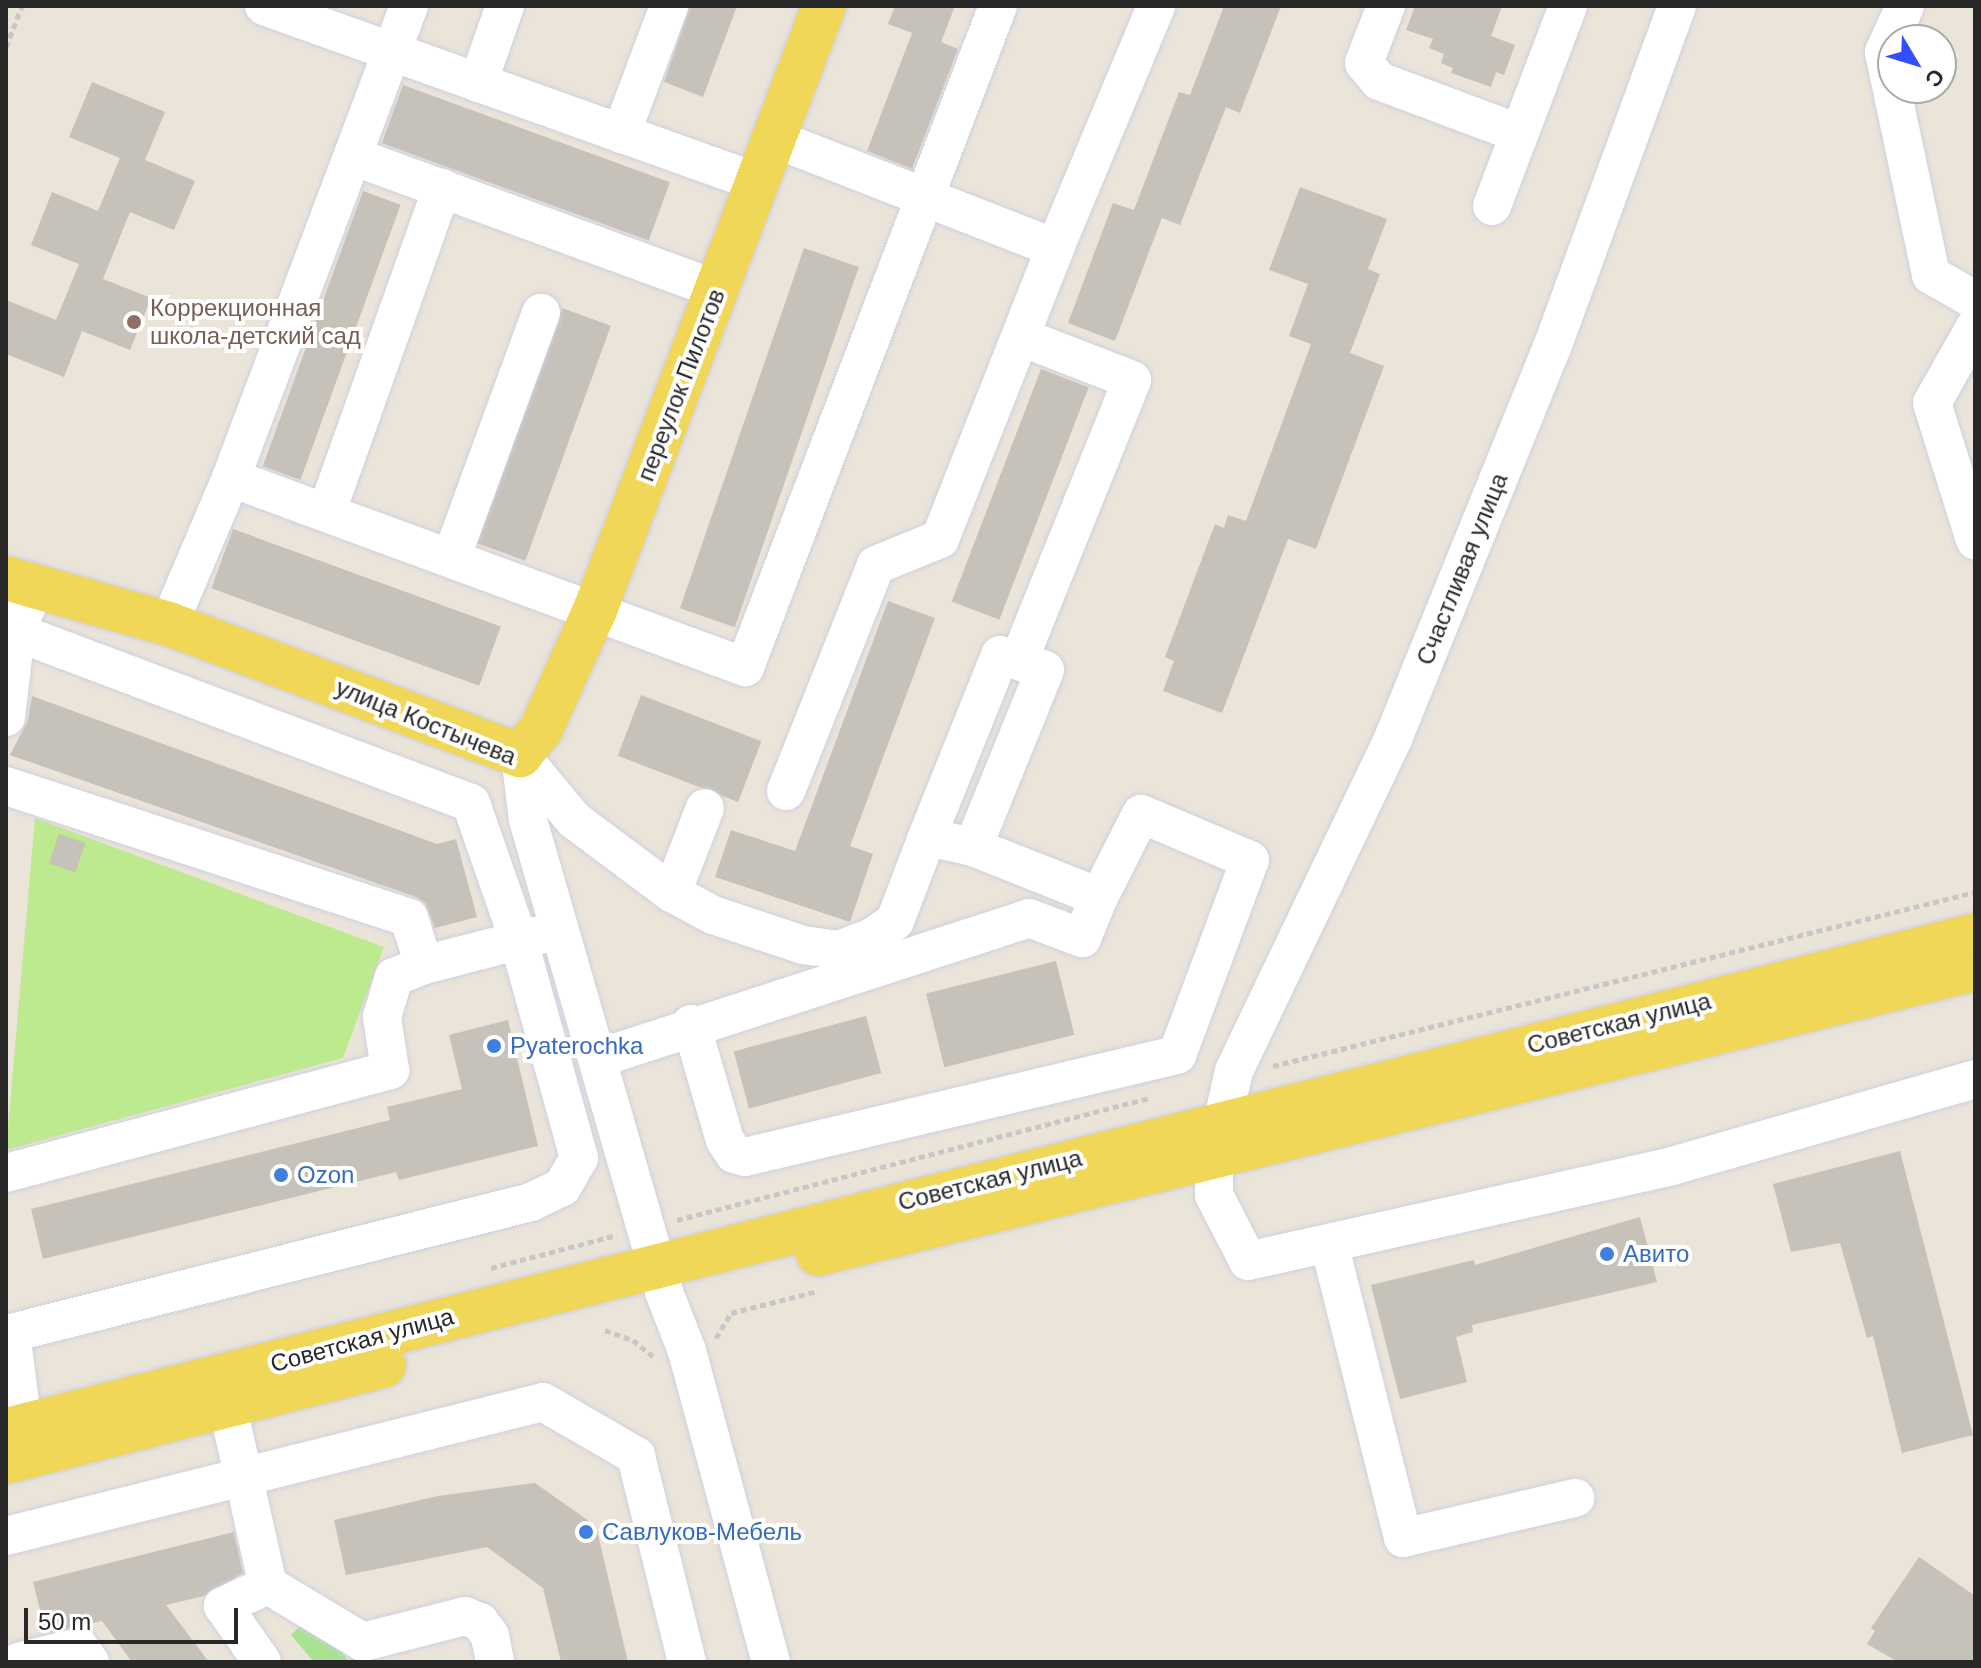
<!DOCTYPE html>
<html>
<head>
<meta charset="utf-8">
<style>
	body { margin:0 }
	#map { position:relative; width:1981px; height:1668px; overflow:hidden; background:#ebe4d9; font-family:Helvetica,sans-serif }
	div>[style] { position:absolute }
	.green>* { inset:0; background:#aae294 }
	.pitch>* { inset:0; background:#beea8f }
	.building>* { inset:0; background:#c6c1b9; transform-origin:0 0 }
	.path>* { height:5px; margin-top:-2.5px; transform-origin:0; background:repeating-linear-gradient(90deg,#c7c7c7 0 6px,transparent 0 10px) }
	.roads { filter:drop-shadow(0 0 2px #ced0e1) drop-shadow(0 0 2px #ced0e1) }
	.minor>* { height:38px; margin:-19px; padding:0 19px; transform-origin:19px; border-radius:19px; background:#fff }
	.major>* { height:44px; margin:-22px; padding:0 22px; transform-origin:22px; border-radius:22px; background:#f1d757 }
	.dots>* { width:22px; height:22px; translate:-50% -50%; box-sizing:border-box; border:4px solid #fff; border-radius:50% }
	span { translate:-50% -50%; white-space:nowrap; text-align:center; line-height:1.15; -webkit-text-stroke:8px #fff; paint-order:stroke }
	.education-label { font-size:24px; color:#785e54 }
	.left { translate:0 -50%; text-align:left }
	.street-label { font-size:24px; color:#282828 }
	.shop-label { font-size:24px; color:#366cbe }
	.frame { position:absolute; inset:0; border:8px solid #282828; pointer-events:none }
	.north { position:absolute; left:1877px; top:24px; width:80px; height:80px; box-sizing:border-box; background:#fff; border:2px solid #a9a9a9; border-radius:50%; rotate:128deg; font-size:22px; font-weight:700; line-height:32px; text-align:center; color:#282828 }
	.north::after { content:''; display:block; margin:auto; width:28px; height:36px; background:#354efb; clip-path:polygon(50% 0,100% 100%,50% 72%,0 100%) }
	.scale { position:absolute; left:24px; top:1608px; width:214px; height:36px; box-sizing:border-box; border:4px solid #282828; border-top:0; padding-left:10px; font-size:24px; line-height:28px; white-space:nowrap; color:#282828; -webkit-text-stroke:6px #fff; paint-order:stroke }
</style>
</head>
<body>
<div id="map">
	<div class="green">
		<div style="clip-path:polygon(300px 1626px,340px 1649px,349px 1662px,314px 1662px,291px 1635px)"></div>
	</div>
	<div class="pitch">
		<div style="clip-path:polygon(35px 818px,384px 947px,343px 1058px,6px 1150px)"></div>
	</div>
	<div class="building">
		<div style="clip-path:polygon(690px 6px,737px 6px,703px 97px,664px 82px)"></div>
		<div style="clip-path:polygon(895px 6px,955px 6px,941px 42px,958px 49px,912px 169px,867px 151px,912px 33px,888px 24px)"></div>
		<div style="clip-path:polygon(1224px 6px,1281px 6px,1240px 113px,1226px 107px,1180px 225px,1162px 218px,1115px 341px,1068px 323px,1113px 203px,1134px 210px,1179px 92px,1190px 95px)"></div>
		<div style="clip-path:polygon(1415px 6px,1502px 6px,1491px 36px,1515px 45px,1504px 75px,1496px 72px,1491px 87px,1451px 73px,1453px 68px,1441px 63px,1444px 54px,1429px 48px,1433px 39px,1406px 30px)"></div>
		<div style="clip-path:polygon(92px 82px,165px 112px,145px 160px,195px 181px,174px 230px,130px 212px,103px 279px,151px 298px,130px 350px,82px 331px,64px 377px,6px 354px,6px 300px,56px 320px,79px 264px,31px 245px,52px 192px,98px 211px,120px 158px,69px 137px)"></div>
		<div style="left:403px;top:85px;width:284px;height:62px;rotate:20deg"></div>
		<div style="clip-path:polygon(1300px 187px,1387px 219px,1368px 269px,1380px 274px,1350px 353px,1384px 366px,1316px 549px,1288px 539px,1222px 713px,1163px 691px,1174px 661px,1165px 657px,1215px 524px,1224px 528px,1228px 515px,1246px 521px,1311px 344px,1289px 336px,1308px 284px,1269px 270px)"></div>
		<div style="left:363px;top:191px;width:40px;height:293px;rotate:20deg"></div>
		<div style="left:804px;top:248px;width:58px;height:381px;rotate:19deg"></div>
		<div style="left:562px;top:308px;width:52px;height:250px;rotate:20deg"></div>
		<div style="left:1041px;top:369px;width:51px;height:249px;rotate:21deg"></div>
		<div style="left:233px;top:529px;width:285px;height:63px;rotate:20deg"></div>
		<div style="clip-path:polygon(888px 601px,935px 618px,850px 846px,873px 854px,850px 922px,715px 877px,731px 830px,795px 851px)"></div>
		<div style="left:641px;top:695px;width:129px;height:65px;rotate:21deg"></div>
		<div style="clip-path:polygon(32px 696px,437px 844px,456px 839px,477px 917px,435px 928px,425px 903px,416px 897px,10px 755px,28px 720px)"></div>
		<div style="left:59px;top:834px;width:28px;height:31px;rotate:19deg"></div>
		<div style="left:1056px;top:961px;width:76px;height:134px;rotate:76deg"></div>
		<div style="left:866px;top:1016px;width:59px;height:137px;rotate:75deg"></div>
		<div style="clip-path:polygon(508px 1020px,538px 1146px,399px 1180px,396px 1172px,43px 1259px,31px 1209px,390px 1120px,387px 1107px,462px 1089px,449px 1035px)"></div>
		<div style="clip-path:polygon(1900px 1151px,1973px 1435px,1902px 1453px,1873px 1336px,1867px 1338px,1840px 1243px,1791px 1252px,1773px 1184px)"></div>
		<div style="clip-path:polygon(1640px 1217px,1657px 1282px,1472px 1325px,1473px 1332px,1456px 1337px,1467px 1382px,1400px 1399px,1371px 1285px,1474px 1260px,1475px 1265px)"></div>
		<div style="clip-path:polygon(535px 1483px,596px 1526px,628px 1662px,561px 1662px,543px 1588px,487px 1547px,346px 1575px,334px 1520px,438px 1496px)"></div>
		<div style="clip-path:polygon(234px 1532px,243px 1573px,204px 1596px,166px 1605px,209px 1662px,132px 1662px,102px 1621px,46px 1633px,33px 1582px)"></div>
		<div style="clip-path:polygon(1919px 1557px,1975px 1596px,1975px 1662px,1898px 1662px,1867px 1644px,1875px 1631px,1871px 1628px)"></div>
	</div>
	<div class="path">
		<div style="left:6px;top:47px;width:44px;rotate:-68.7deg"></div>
		<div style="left:1273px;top:1066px;width:723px;rotate:-13.92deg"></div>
		<div style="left:677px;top:1220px;width:487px;rotate:-14.5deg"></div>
		<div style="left:491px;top:1268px;width:130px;rotate:-14.7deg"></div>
		<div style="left:605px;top:1330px;width:30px;rotate:20deg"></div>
		<div style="left:633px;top:1340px;width:28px;rotate:39deg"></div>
		<div style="left:716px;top:1338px;width:29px;rotate:-59deg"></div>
		<div style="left:731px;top:1313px;width:90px;rotate:-14.2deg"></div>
	</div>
	<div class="roads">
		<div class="minor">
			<div style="left:264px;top:6px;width:523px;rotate:19.65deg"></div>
			<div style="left:1386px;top:6px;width:61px;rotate:111.1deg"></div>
			<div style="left:1364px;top:63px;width:23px;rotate:50deg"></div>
			<div style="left:1379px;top:81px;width:148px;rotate:20.5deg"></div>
			<div style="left:1677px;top:6px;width:363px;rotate:110.1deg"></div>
			<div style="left:1552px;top:347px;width:423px;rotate:112.1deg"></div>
			<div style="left:1393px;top:739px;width:368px;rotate:115.6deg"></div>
			<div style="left:1234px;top:1071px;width:90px;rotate:102.8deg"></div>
			<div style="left:1214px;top:1159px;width:36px;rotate:90deg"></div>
			<div style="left:1214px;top:1195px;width:74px;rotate:62.7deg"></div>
			<div style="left:1248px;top:1261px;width:435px;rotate:-12.6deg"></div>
			<div style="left:1672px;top:1166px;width:315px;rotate:-16deg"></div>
			<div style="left:1905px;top:6px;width:51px;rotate:114.5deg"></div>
			<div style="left:1884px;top:52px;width:228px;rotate:78.1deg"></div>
			<div style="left:1931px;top:275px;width:51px;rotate:29.6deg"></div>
			<div style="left:478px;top:83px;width:82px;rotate:-70.7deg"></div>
			<div style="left:621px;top:134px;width:137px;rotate:-69.4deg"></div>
			<div style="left:773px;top:138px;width:303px;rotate:21.3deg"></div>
			<div style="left:1055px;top:248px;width:262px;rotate:-67.3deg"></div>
			<div style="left:355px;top:157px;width:387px;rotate:20.1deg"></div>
			<div style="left:1492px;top:206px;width:214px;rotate:-69.2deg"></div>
			<div style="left:1975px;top:327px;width:87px;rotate:119.5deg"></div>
			<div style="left:1932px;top:403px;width:144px;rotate:72.6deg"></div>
			<div style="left:231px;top:478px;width:548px;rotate:20.19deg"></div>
			<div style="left:745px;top:667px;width:708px;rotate:-69.06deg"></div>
			<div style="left:327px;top:511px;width:343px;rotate:-70.4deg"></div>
			<div style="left:452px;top:556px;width:259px;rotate:-69.9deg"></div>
			<div style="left:169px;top:624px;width:159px;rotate:-67deg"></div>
			<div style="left:231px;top:478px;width:504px;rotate:-69.34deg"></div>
			<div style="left:16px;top:632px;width:486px;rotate:20.6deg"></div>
			<div style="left:471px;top:803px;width:143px;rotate:70.8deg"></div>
			<div style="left:518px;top:938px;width:228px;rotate:74.5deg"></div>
			<div style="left:579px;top:1158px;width:34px;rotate:120deg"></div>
			<div style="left:562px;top:1187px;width:34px;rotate:154deg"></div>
			<div style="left:531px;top:1202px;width:536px;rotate:165.86deg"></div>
			<div style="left:11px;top:1333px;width:94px;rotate:82.6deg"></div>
			<div style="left:1019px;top:660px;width:302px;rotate:-68deg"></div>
			<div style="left:1132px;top:380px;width:119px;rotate:-158.8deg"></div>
			<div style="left:6px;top:717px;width:86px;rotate:-83.3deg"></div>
			<div style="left:16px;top:632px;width:47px;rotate:-67.3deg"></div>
			<div style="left:520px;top:755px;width:65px;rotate:83deg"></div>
			<div style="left:528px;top:820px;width:491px;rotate:73.9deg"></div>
			<div style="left:664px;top:1292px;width:63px;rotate:68.7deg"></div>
			<div style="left:687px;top:1351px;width:322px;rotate:74.9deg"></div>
			<div style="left:520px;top:755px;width:85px;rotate:50.3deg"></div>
			<div style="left:574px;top:820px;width:122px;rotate:36.7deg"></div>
			<div style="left:672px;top:893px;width:47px;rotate:28.2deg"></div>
			<div style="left:713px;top:915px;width:95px;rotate:18.4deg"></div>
			<div style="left:803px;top:945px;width:36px;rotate:8deg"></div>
			<div style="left:839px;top:950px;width:34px;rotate:-21deg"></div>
			<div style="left:871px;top:938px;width:29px;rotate:-35deg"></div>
			<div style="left:895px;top:921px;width:90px;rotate:-69.1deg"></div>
			<div style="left:6px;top:786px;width:424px;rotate:18.1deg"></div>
			<div style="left:409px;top:918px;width:49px;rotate:72.3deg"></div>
			<div style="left:424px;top:965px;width:124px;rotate:-14.5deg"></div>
			<div style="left:786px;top:791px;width:243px;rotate:-68.3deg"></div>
			<div style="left:876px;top:565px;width:69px;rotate:-22.1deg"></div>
			<div style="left:940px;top:539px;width:313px;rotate:-68.4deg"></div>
			<div style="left:672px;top:893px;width:91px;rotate:-68.8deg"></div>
			<div style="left:691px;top:1024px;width:121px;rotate:73.7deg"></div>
			<div style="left:725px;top:1140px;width:17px;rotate:57deg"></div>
			<div style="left:734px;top:1154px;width:11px;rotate:15deg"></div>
			<div style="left:745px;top:1157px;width:444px;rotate:-13.3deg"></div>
			<div style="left:1177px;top:1055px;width:208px;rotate:-69.5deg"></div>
			<div style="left:1250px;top:860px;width:118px;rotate:-157.1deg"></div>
			<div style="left:1141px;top:814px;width:93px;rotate:116.8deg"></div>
			<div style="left:1099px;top:897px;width:136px;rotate:-158.4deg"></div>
			<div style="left:973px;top:847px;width:47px;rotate:-167.7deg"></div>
			<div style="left:927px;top:837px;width:196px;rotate:-68.1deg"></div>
			<div style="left:1000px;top:655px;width:47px;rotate:18.4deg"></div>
			<div style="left:1045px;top:670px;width:191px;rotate:112.1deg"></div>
			<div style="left:599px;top:1058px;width:452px;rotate:-18deg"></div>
			<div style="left:1029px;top:918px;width:57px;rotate:20.7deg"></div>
			<div style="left:1082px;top:938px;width:44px;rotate:-67.5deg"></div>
			<div style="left:6px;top:1173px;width:398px;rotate:-15deg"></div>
			<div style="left:390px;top:1070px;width:54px;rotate:-98.6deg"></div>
			<div style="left:382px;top:1017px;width:42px;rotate:-73.3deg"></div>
			<div style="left:394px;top:977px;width:32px;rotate:-22deg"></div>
			<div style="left:1329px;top:1243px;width:304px;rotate:75.9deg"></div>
			<div style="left:1403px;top:1538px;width:177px;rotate:-13.1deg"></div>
			<div style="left:221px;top:1377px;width:213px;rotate:77.3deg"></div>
			<div style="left:268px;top:1585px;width:50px;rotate:155deg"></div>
			<div style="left:223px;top:1606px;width:68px;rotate:55.1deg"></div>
			<div style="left:6px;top:1536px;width:553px;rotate:-14.01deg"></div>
			<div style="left:543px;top:1402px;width:108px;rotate:30.1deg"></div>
			<div style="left:636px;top:1456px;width:212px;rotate:76.1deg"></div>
			<div style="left:268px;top:1585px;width:111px;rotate:31deg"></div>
			<div style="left:363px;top:1642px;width:105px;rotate:-14.3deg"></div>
			<div style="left:465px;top:1616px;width:16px;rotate:22deg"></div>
			<div style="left:480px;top:1622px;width:17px;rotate:54deg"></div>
			<div style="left:490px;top:1636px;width:26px;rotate:79deg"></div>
			<div style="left:18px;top:1662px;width:63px;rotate:-13.8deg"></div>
			<div style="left:79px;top:1647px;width:19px;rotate:54deg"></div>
		</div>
		<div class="major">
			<div style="left:6px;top:578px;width:169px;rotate:15.8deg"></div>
			<div style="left:169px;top:624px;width:375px;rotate:20.5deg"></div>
			<div style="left:520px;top:755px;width:33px;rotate:-51deg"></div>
			<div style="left:541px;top:729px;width:131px;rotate:-65.6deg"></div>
			<div style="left:595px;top:610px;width:646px;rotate:-69.24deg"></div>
			<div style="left:818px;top:1254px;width:1192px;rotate:-13.84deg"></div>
			<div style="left:6px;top:1430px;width:2030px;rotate:-14.11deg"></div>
			<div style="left:6px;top:1462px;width:390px;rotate:-14.3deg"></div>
		</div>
	</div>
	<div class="dots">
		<div style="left:134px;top:322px;background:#8d6e63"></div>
		<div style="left:494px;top:1046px;background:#3f7fe0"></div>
		<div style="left:281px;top:1175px;background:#3f7fe0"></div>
		<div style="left:1607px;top:1254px;background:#3f7fe0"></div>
		<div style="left:586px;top:1532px;background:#3f7fe0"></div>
	</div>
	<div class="education-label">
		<span class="left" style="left:150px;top:322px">Коррекционная<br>школа-детский сад</span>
	</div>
	<div class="street-label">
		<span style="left:681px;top:385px;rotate:-69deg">переулок Пилотов</span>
		<span style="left:1462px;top:569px;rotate:-68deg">Счастливая улица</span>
		<span style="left:426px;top:722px;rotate:22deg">улица Костычева</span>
		<span style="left:1619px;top:1023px;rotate:-14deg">Советская улица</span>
		<span style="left:990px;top:1180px;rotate:-14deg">Советская улица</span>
		<span style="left:362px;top:1340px;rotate:-15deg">Советская улица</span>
	</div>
	<div class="shop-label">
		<span class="left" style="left:510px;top:1046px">Pyaterochka</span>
		<span class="left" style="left:297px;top:1175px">Ozon</span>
		<span class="left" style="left:1623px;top:1254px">Авито</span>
		<span class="left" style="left:602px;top:1532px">Савлуков-Мебель</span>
	</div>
	<div class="frame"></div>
	<div class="north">С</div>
	<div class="scale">50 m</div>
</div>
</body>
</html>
